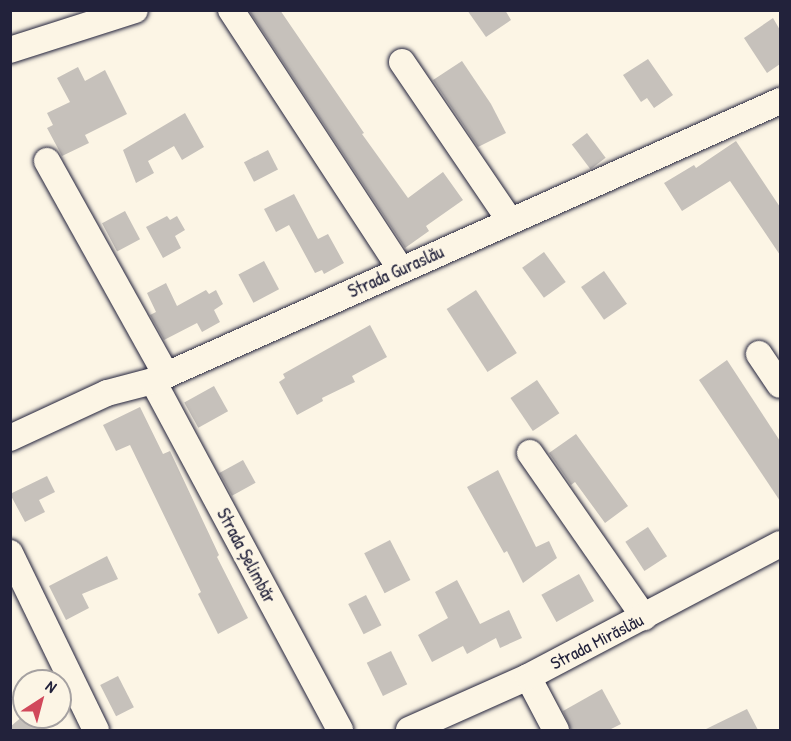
<!DOCTYPE html>
<html>
<head>
<meta charset="utf-8">
<style>
	body { margin:0 }
	#map { position:relative; width:791px; height:741px; overflow:hidden; background:#fcf5e5; font-family:"Patrick Hand",sans-serif }
	div>[style] { position:absolute }
	.building>* { inset:0; background:#c6c1bb; transform-origin:0 0 }
	.roads { filter:drop-shadow(0 0 2px #22223b) drop-shadow(0 0 2px #22223b) }
	.minor>* { height:26px; margin:-13px; padding:0 13px; transform-origin:13px; border-radius:13px; background:#fcf5e5 }
	span { translate:-50% -50%; white-space:nowrap; text-align:center; line-height:1.15; -webkit-text-stroke:5px #fcf5e5; paint-order:stroke }
	.street-label { font-size:18px; color:#22223b }
	.frame { position:absolute; inset:0; border:12px solid #22223b; pointer-events:none }
	.north { position:absolute; left:12px; top:669px; width:60px; height:60px; box-sizing:border-box; background:#fcf5e5; border:2px solid #a5a1a1; border-radius:50%; rotate:36deg; font-size:16px; font-weight:700; line-height:24px; text-align:center; color:#22223b }
	.north::after { content:''; display:block; margin:auto; width:21px; height:27px; background:#d1495b; clip-path:polygon(50% 0,100% 100%,50% 72%,0 100%) }
</style>
</head>
<body>
<div id="map">
	<div class="building">
		<div style="clip-path:polygon(252px 10px,280px 10px,364px 133px,362px 134px,408px 198px,443px 172px,463px 200px,426px 226px,429px 231px,405px 248px,250px 12px)"></div>
		<div style="clip-path:polygon(467px 10px,505px 10px,511px 20px,486px 37px)"></div>
		<div style="clip-path:polygon(773px 18px,780px 30px,780px 64px,767px 73px,744px 38px)"></div>
		<div style="clip-path:polygon(648px 59px,673px 95px,654px 108px,647px 98px,641px 102px,623px 75px)"></div>
		<div style="clip-path:polygon(462px 61px,491px 104px,506px 133px,478px 147px,433px 80px)"></div>
		<div style="clip-path:polygon(78px 67px,85px 81px,105px 70px,127px 114px,85px 135px,89px 143px,62px 156px,47px 128px,53px 125px,47px 113px,70px 102px,57px 78px)"></div>
		<div style="clip-path:polygon(185px 113px,204px 147px,182px 160px,174px 146px,148px 161px,154px 173px,136px 183px,123px 150px)"></div>
		<div style="left:587px;top:133px;width:31px;height:19px;rotate:53deg"></div>
		<div style="clip-path:polygon(736px 141px,780px 207px,780px 255px,730px 181px,682px 211px,664px 183px,694px 165px,696px 168px)"></div>
		<div style="left:268px;top:150px;width:22px;height:27px;rotate:63deg"></div>
		<div style="clip-path:polygon(294px 194px,318px 239px,328px 234px,344px 263px,324px 274px,322px 270px,315px 273px,289px 225px,276px 232px,264px 209px)"></div>
		<div style="left:125px;top:211px;width:32px;height:26px;rotate:62deg"></div>
		<div style="clip-path:polygon(167px 216px,170px 220px,177px 216px,185px 230px,175px 236px,181px 248px,163px 258px,146px 227px)"></div>
		<div style="left:544px;top:252px;width:37px;height:27px;rotate:54deg"></div>
		<div style="left:264px;top:261px;width:32px;height:29px;rotate:62deg"></div>
		<div style="left:604px;top:271px;width:40px;height:28px;rotate:55deg"></div>
		<div style="clip-path:polygon(166px 283px,177px 306px,206px 290px,209px 294px,216px 290px,223px 304px,214px 310px,220px 322px,202px 332px,197px 323px,164px 340px,150px 315px,156px 312px,147px 293px)"></div>
		<div style="left:476px;top:290px;width:75px;height:35px;rotate:57deg"></div>
		<div style="clip-path:polygon(370px 325px,387px 357px,352px 376px,355px 382px,322px 398px,323px 401px,297px 415px,279px 382px,285px 378px,283px 374px)"></div>
		<div style="clip-path:polygon(727px 360px,780px 441px,780px 501px,699px 380px)"></div>
		<div style="left:537px;top:380px;width:40px;height:32px;rotate:56deg"></div>
		<div style="left:214px;top:386px;width:29px;height:34px;rotate:61deg"></div>
		<div style="clip-path:polygon(140px 407px,163px 454px,170px 451px,219px 555px,217px 557px,248px 618px,218px 634px,198px 594px,201px 592px,130px 445px,116px 451px,103px 425px)"></div>
		<div style="clip-path:polygon(576px 434px,628px 506px,605px 523px,575px 482px,571px 485px,549px 453px)"></div>
		<div style="left:243px;top:460px;width:26px;height:27px;rotate:61deg"></div>
		<div style="clip-path:polygon(498px 470px,536px 547px,549px 541px,557px 558px,523px 583px,507px 551px,504px 553px,467px 487px)"></div>
		<div style="clip-path:polygon(47px 476px,55px 492px,39px 500px,45px 512px,25px 522px,10px 494px)"></div>
		<div style="left:648px;top:527px;width:35px;height:27px;rotate:57deg"></div>
		<div style="left:390px;top:540px;width:45px;height:29px;rotate:63deg"></div>
		<div style="clip-path:polygon(107px 556px,118px 579px,82px 594px,89px 608px,66px 620px,49px 586px)"></div>
		<div style="left:579px;top:574px;width:31px;height:43px;rotate:61deg"></div>
		<div style="clip-path:polygon(457px 580px,480px 624px,509px 610px,522px 638px,500px 648px,496px 638px,467px 654px,463px 646px,432px 662px,418px 635px,448px 618px,435px 592px)"></div>
		<div style="left:366px;top:595px;width:34px;height:20px;rotate:63deg"></div>
		<div style="left:391px;top:651px;width:37px;height:27px;rotate:64deg"></div>
		<div style="left:118px;top:676px;width:35px;height:20px;rotate:63deg"></div>
		<div style="clip-path:polygon(602px 689px,621px 724px,609px 730px,571px 730px,563px 711px)"></div>
		<div style="clip-path:polygon(747px 709px,758px 730px,704px 730px)"></div>
		<div style="clip-path:polygon(24px 715px,24px 717px,29px 717px,42px 730px,10px 730px,10px 727px)"></div>
	</div>
	<div class="roads">
		<div class="minor">
			<div style="left:231px;top:10px;width:311px;rotate:56.8deg"></div>
			<div style="left:10px;top:50px;width:131px;rotate:-17.7deg"></div>
			<div style="left:402px;top:62px;width:192px;rotate:55.8deg"></div>
			<div style="left:47px;top:161px;width:245px;rotate:60.9deg"></div>
			<div style="left:759px;top:354px;width:37px;rotate:56deg"></div>
			<div style="left:153px;top:381px;width:396px;rotate:61.8deg"></div>
			<div style="left:10px;top:438px;width:107px;rotate:-24.9deg"></div>
			<div style="left:107px;top:393px;width:48px;rotate:-14.6deg"></div>
			<div style="left:153px;top:381px;width:687px;rotate:-24.06deg"></div>
			<div style="left:530px;top:453px;width:200px;rotate:55.2deg"></div>
			<div style="left:10px;top:553px;width:197px;rotate:64.1deg"></div>
			<div style="left:528px;top:677px;width:60px;rotate:62.2deg"></div>
			<div style="left:409px;top:730px;width:130px;rotate:-24deg"></div>
			<div style="left:528px;top:677px;width:285px;rotate:-27.8deg"></div>
		</div>
	</div>
	<div class="street-label">
		<span style="left:396px;top:272px;rotate:-24deg">Strada Guraslău</span>
		<span style="left:246px;top:556px;rotate:62deg">Strada Șelimbăr</span>
		<span style="left:597px;top:642px;rotate:-27deg">Strada Mirăslău</span>
	</div>
	<div class="frame"></div>
	<div class="north">N</div>
</div>
</body>
</html>
